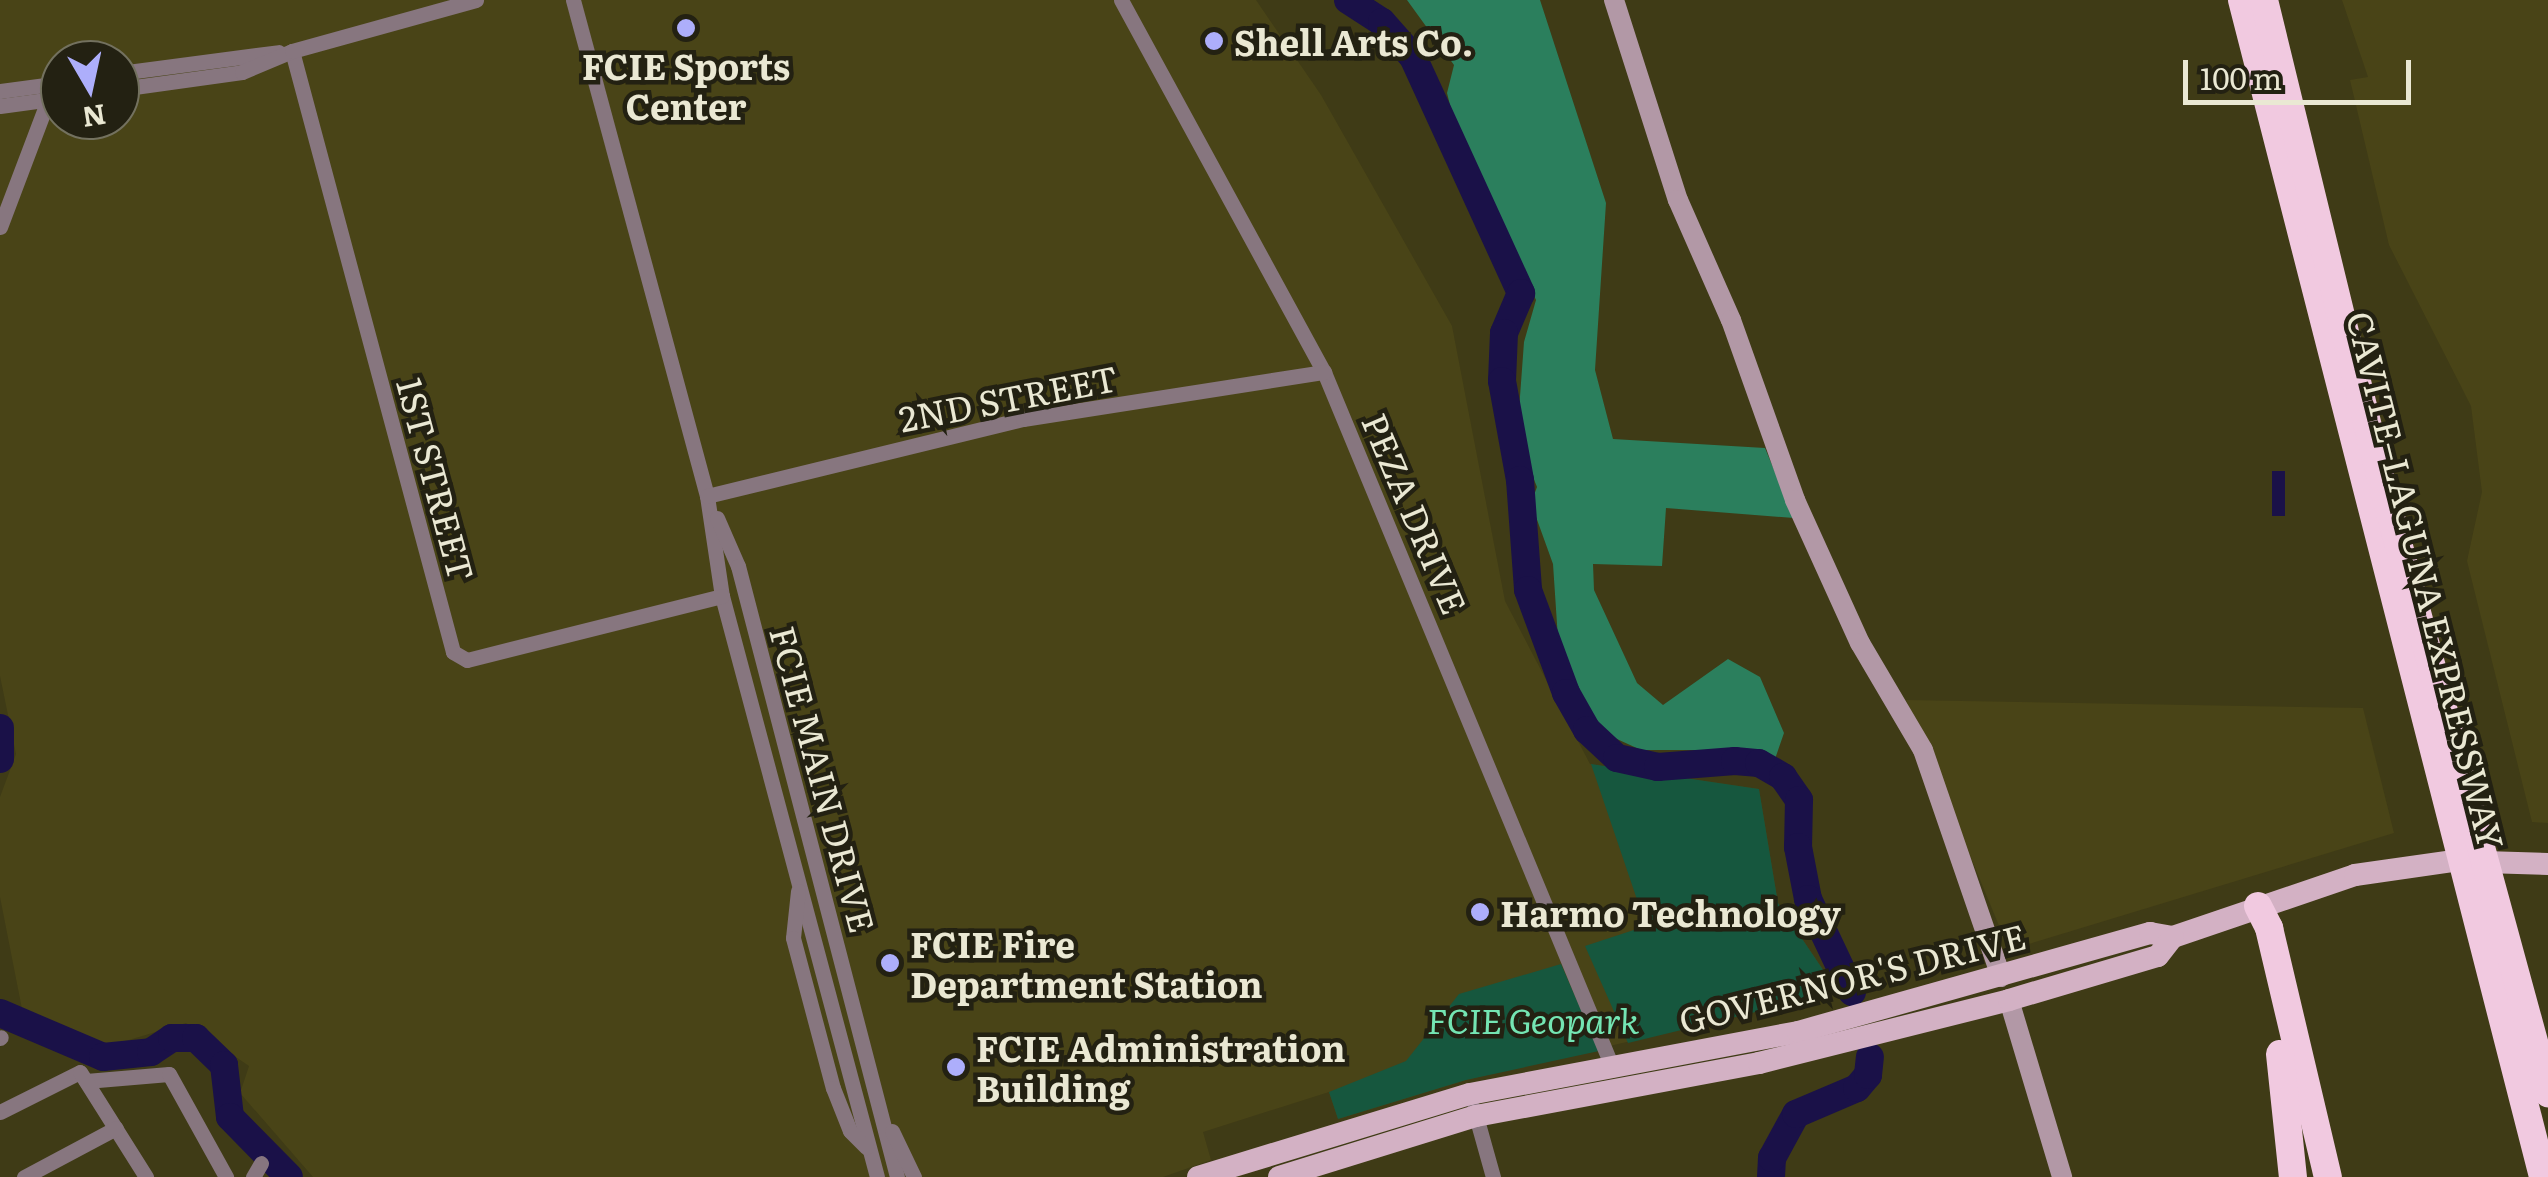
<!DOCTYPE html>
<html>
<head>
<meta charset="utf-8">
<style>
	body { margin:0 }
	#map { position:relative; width:2548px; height:1177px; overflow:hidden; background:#3f3b16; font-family:Literata,serif }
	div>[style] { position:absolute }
	.built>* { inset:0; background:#494417 }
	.green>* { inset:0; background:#16573e }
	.forest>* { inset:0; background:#2b7f5d }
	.water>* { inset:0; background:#1a1148; transform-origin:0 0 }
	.river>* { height:28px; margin:-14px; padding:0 14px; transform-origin:14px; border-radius:14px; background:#1a1148 }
	.street>* { height:15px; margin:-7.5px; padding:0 7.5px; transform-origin:7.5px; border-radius:7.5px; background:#87767f }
	.secondary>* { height:20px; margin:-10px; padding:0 10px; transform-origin:10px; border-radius:10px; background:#b298a6 }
	.primary>* { height:22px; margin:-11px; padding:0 11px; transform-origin:11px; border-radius:11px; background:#d3b1c4 }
	.highway>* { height:28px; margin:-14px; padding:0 14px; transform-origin:14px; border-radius:14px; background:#f1c9e0 }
	.dots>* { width:28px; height:28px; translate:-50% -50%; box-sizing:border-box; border:5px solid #232112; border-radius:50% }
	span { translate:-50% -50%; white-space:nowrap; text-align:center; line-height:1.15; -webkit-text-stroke:9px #232112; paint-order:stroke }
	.poi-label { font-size:35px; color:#eae8d3; font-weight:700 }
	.left { translate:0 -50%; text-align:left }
	.street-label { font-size:35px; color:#eae8d3 }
	.park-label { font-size:35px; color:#74e5b3; font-style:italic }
	.north { position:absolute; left:40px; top:40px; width:100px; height:100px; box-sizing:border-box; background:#232112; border:2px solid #73715f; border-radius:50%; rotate:171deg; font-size:28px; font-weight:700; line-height:40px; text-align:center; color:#eae8d3 }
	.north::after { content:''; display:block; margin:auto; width:35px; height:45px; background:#adaefb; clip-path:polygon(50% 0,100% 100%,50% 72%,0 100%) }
	.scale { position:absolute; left:2183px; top:60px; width:228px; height:45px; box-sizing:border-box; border:5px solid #eae8d3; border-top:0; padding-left:12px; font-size:30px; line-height:35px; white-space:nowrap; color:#eae8d3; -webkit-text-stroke:8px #232112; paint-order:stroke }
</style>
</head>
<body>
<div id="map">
	<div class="built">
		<div style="clip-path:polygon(evenodd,0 0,1256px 0,1321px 95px,1452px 326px,1505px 601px,1590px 764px,1759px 789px,1778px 903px,1838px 992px,1466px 1080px,1338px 1119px,1329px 1092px,1203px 1132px,1211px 1160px,1163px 1177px,313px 1177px,240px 1093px,249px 1066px,186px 1023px,95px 1050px,23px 1014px,0 897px,0 797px,16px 754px,0 676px,0 0,60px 60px,120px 60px,120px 120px,60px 120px,60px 60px)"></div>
		<div style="clip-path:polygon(2342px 0,2548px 0,2548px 823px,2532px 822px,2467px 561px,2482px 492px,2471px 406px,2389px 245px,2350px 80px,2368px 77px)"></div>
		<div style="clip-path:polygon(1906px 700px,2363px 708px,2394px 833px,2009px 950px)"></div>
	</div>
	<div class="green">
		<div style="clip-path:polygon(1591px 764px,1759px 789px,1778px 903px,1838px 992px,1628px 1043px,1585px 946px,1646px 926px)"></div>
		<div style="clip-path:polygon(1561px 964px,1599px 1051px,1466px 1080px,1338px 1119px,1329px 1092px,1406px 1061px,1459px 994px)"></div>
	</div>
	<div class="forest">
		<div style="clip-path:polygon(1407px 0,1540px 0,1606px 203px,1595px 370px,1613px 439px,1765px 448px,1794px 518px,1666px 508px,1662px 566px,1593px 564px,1594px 590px,1637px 683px,1663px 705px,1728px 659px,1760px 677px,1784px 733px,1775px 759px,1734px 750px,1641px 750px,1606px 734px,1569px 689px,1560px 669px,1553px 564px,1531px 503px,1537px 487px,1517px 437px,1524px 342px,1536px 300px,1454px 121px,1447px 93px,1454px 65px)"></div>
	</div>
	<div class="water">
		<div style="left:2272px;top:471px;width:13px;height:45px"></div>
	</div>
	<div class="river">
		<div style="left:1348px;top:0;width:40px;rotate:32.9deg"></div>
		<div style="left:1382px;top:22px;width:47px;rotate:48.5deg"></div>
		<div style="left:1413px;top:57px;width:260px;rotate:65.4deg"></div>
		<div style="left:1521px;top:293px;width:43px;rotate:113deg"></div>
		<div style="left:1504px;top:333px;width:48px;rotate:92.4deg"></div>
		<div style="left:1502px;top:381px;width:101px;rotate:79.7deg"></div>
		<div style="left:1520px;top:480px;width:110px;rotate:85.8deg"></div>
		<div style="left:1528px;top:590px;width:110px;rotate:69.7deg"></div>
		<div style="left:1566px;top:693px;width:43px;rotate:60.4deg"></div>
		<div style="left:1587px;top:730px;width:41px;rotate:43deg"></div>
		<div style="left:1617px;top:758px;width:42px;rotate:12.4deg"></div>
		<div style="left:1658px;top:767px;width:77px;rotate:-4.5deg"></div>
		<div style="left:1735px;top:761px;width:24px;rotate:5deg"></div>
		<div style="left:1759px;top:763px;width:28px;rotate:30deg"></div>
		<div style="left:1783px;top:777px;width:28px;rotate:55deg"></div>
		<div style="left:1799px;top:800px;width:47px;rotate:91.2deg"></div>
		<div style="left:1798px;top:847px;width:53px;rotate:79.1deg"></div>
		<div style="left:1808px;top:899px;width:103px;rotate:64.7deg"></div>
		<div style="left:0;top:728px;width:31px;rotate:90deg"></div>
		<div style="left:0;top:1013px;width:112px;rotate:23.1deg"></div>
		<div style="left:103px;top:1057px;width:48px;rotate:-5.9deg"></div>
		<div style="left:151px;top:1052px;width:25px;rotate:-34deg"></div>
		<div style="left:172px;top:1038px;width:24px"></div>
		<div style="left:196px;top:1038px;width:39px;rotate:44deg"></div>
		<div style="left:224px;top:1065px;width:52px;rotate:83.4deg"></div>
		<div style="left:230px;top:1117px;width:84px;rotate:45.5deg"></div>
		<div style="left:1771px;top:1177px;width:19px;rotate:-87deg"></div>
		<div style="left:1772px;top:1158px;width:50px;rotate:-61.4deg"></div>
		<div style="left:1796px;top:1114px;width:66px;rotate:-23.1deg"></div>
		<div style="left:1857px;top:1088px;width:17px;rotate:-50deg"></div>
		<div style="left:1868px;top:1075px;width:18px;rotate:-84deg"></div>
	</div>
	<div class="street">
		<div style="left:573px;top:0;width:514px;rotate:74.88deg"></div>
		<div style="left:707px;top:496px;width:101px;rotate:81.5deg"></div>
		<div style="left:722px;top:596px;width:601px;rotate:75.06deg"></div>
		<div style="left:1121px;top:0;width:424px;rotate:61.4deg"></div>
		<div style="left:1324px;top:372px;width:755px;rotate:67.48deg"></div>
		<div style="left:292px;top:51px;width:622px;rotate:75deg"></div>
		<div style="left:453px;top:652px;width:16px;rotate:30deg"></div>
		<div style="left:467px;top:660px;width:263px;rotate:-14.1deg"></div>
		<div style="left:120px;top:73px;width:160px;rotate:-7.5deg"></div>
		<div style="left:120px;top:89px;width:123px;rotate:-7.9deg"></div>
		<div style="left:242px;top:72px;width:54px;rotate:-22.8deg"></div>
		<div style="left:292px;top:51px;width:191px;rotate:-15.5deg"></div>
		<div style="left:0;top:91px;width:61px;rotate:-7.6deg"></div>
		<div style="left:0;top:106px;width:61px;rotate:-7.6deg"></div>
		<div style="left:0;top:227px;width:136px;rotate:-69.3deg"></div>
		<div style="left:48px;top:100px;width:15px;rotate:-98deg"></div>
		<div style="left:707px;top:496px;width:325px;rotate:-13.7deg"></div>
		<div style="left:1023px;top:419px;width:305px;rotate:-8.9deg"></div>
		<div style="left:717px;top:518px;width:52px;rotate:66.4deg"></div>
		<div style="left:738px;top:566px;width:631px;rotate:75.41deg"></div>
		<div style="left:798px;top:891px;width:47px;rotate:96.1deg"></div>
		<div style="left:793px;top:938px;width:155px;rotate:75.1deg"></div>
		<div style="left:833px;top:1088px;width:46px;rotate:68.4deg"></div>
		<div style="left:850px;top:1131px;width:23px;rotate:45deg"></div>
		<div style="left:0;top:1038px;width:1px;rotate:-45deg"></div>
		<div style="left:86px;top:1081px;width:83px;rotate:-4.8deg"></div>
		<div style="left:169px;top:1074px;width:118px;rotate:61deg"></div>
		<div style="left:1474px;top:1109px;width:71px;rotate:74.4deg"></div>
		<div style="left:0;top:1112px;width:89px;rotate:-26.6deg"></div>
		<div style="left:80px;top:1072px;width:124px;rotate:57.8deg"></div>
		<div style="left:892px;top:1131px;width:51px;rotate:64.4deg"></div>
		<div style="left:24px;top:1177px;width:104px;rotate:-28deg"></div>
		<div style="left:253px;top:1177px;width:16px;rotate:-60deg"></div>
	</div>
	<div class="secondary">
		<div style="left:1614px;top:0;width:210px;rotate:72.3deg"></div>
		<div style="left:1678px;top:200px;width:131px;rotate:66.2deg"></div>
		<div style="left:1731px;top:320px;width:191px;rotate:70.4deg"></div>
		<div style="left:1795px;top:500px;width:157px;rotate:65.6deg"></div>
		<div style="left:1860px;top:643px;width:124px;rotate:59.5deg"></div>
		<div style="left:1923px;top:750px;width:240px;rotate:71deg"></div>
		<div style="left:2009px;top:1000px;width:185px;rotate:73.3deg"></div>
	</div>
	<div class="primary">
		<div style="left:1198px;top:1177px;width:284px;rotate:-17deg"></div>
		<div style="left:1470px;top:1094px;width:334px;rotate:-10.7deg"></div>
		<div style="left:1798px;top:1032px;width:366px;rotate:-15.7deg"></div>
		<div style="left:2150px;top:933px;width:23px;rotate:10deg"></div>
		<div style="left:2173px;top:937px;width:192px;rotate:-18.8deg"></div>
		<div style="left:2355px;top:875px;width:98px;rotate:-8.2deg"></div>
		<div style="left:2452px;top:861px;width:96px;rotate:1.8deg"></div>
		<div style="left:1279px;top:1177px;width:206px;rotate:-17.2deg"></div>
		<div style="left:1476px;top:1116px;width:288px;rotate:-10.6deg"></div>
		<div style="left:1759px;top:1063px;width:258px;rotate:-14.1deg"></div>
		<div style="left:2009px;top:1000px;width:155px;rotate:-16.5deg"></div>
		<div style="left:2158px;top:956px;width:24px;rotate:-52deg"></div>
	</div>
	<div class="highway">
		<div style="left:2242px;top:0;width:1215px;rotate:75.65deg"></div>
		<div style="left:2264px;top:0;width:487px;rotate:76.3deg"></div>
		<div style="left:2379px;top:473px;width:643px;rotate:74.75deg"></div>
		<div style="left:2258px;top:906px;width:25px;rotate:63deg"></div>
		<div style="left:2269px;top:928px;width:256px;rotate:76.7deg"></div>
		<div style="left:2280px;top:1054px;width:124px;rotate:84deg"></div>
	</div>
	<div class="dots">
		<div style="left:686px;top:28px;background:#adaefb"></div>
		<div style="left:1214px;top:41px;background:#adaefb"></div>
		<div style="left:1480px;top:912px;background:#adaefb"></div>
		<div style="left:890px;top:963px;background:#adaefb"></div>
		<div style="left:956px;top:1067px;background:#adaefb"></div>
	</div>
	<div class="poi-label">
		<span class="left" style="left:1234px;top:41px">Shell Arts Co.</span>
		<span style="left:686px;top:85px">FCIE Sports<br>Center</span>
		<span class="left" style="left:1500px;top:912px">Harmo Technology</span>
		<span class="left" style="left:910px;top:963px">FCIE Fire<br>Department Station</span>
		<span class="left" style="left:976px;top:1067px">FCIE Administration<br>Building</span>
	</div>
	<div class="street-label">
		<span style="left:1008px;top:397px;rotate:-11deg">2ND STREET</span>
		<span style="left:437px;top:479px;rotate:75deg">1ST STREET</span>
		<span style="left:1416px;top:513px;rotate:67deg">PEZA DRIVE</span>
		<span style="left:2427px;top:580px;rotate:76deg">CAVITE–LAGUNA EXPRESSWAY</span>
		<span style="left:824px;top:779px;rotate:75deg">FCIE MAIN DRIVE</span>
		<span style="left:1852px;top:977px;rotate:-14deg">GOVERNOR'S DRIVE</span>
	</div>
	<div class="park-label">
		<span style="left:1533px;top:1019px">FCIE Geopark</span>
	</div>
	<div class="north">N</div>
	<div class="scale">100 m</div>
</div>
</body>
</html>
